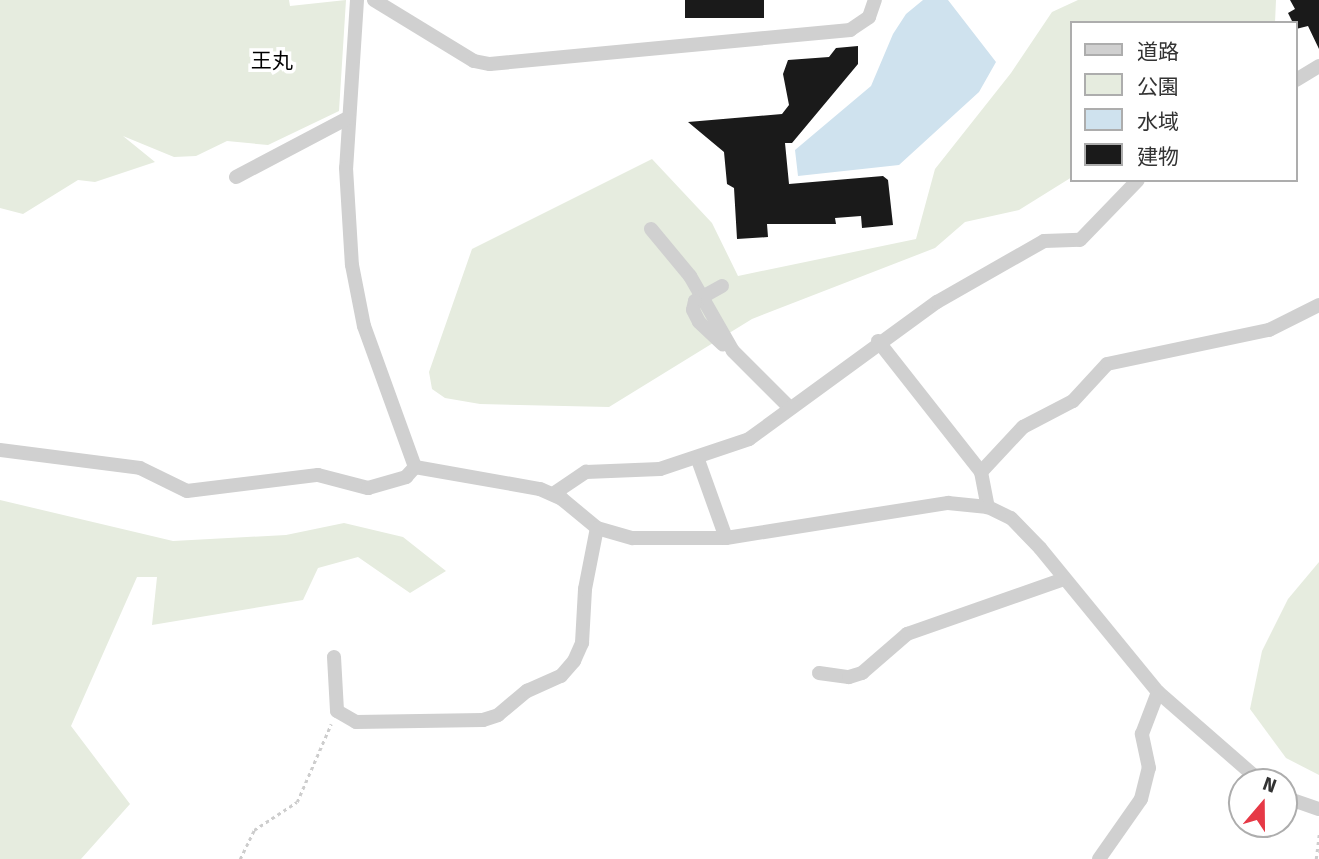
<!DOCTYPE html>
<html>
<head>
<meta charset="utf-8">
<style>
	body { margin:0 }
	#map { position:relative; width:1319px; height:859px; overflow:hidden; background:#fff; font-family:"Fira Sans","Noto Sans JP",sans-serif }
	div>[style] { position:absolute }
	.green>* { inset:0; background:#e6ecdf }
	.water>* { inset:0; background:#cfe2ee }
	.building>* { inset:0; background:#1a1a1a; transform-origin:0 0 }
	.path>* { height:2.5px; margin-top:-1.25px; transform-origin:0; background:repeating-linear-gradient(90deg,#cdcdcd 0 3.5px,transparent 0 7px) }
	.minor>* { height:14px; margin:-7px; padding:0 7px; transform-origin:7px; border-radius:7px; background:#d0d0d0 }
	span { translate:-50% -50%; white-space:nowrap; text-align:center; line-height:1.15; -webkit-text-stroke:7px #fff; paint-order:stroke }
	.quarter-label { font-size:21px; color:#000 }
	.legend { position:absolute; left:1070px; top:21px; width:228px; height:161px; box-sizing:border-box; background:#fff; border:2px solid #adadad; margin:0; padding:9px 12px; list-style:none; font-size:21px; color:#333 }
	.legend li { display:flex; align-items:center; gap:14px; height:35px }
	.legend b { width:35px; border:2px solid #adadad }
	.north { position:absolute; left:1228px; top:768px; width:70px; height:70px; box-sizing:border-box; background:#fff; border:2px solid #adadad; border-radius:50%; rotate:20deg; font-size:19px; font-weight:700; line-height:28px; text-align:center; color:#333 }
	.north::after { content:''; display:block; margin:auto; width:24px; height:32px; background:#e63946; clip-path:polygon(50% 0,100% 100%,50% 72%,0 100%) }
</style>
</head>
<body>
<div id="map">
	<div class="green">
		<div style="clip-path:polygon(0 0,289px 0,290px 6px,346px 0,339px 111px,268px 145px,227px 141px,196px 156px,174px 157px,123px 136px,155px 162px,95px 182px,78px 180px,23px 214px,0 208px)"></div>
		<div style="clip-path:polygon(1078px 0,1276px 0,1275px 23px,1072px 23px,1072px 177px,1019px 210px,965px 222px,935px 248px,752px 319px,609px 407px,480px 404px,445px 398px,432px 389px,429px 372px,472px 249px,652px 159px,712px 223px,738px 276px,916px 239px,935px 169px,1011px 73px,1052px 12px)"></div>
		<div style="clip-path:polygon(0 500px,173px 541px,286px 535px,344px 523px,403px 537px,446px 571px,410px 593px,358px 557px,318px 568px,303px 600px,152px 625px,157px 577px,137px 577px,71px 726px,130px 804px,81px 859px,0 859px)"></div>
		<div style="clip-path:polygon(1319px 562px,1319px 775px,1286px 758px,1250px 709px,1262px 651px,1288px 599px)"></div>
	</div>
	<div class="water">
		<div style="clip-path:polygon(923px 0,948px 0,996px 62px,979px 92px,899px 165px,798px 176px,795px 150px,871px 86px,893px 34px,906px 14px)"></div>
	</div>
	<div class="building">
		<div style="left:685px;top:0;width:79px;height:18px"></div>
		<div style="clip-path:polygon(1290px 0,1319px 0,1319px 49px,1308px 26px,1296px 29px,1288px 13px,1295px 9px)"></div>
		<div style="clip-path:polygon(858px 46px,858px 64px,792px 143px,785px 143px,789px 184px,883px 176px,888px 180px,893px 225px,862px 228px,861px 216px,835px 218px,836px 224px,767px 224px,768px 237px,737px 239px,734px 188px,727px 184px,724px 152px,688px 122px,782px 114px,789px 105px,783px 74px,788px 60px,829px 57px,836px 48px)"></div>
	</div>
	<div class="path">
		<div style="left:240px;top:859px;width:32px;rotate:-64deg"></div>
		<div style="left:254px;top:830px;width:51px;rotate:-33.1deg"></div>
		<div style="left:297px;top:802px;width:85px;rotate:-66.4deg"></div>
		<div style="left:1316px;top:859px;width:25px;rotate:-83deg"></div>
	</div>
	<div class="minor">
		<div style="left:357px;top:0;width:168px;rotate:93.7deg"></div>
		<div style="left:346px;top:168px;width:97px;rotate:86.5deg"></div>
		<div style="left:352px;top:265px;width:62px;rotate:78.9deg"></div>
		<div style="left:364px;top:326px;width:150px;rotate:70.1deg"></div>
		<div style="left:374px;top:0;width:117px;rotate:31.4deg"></div>
		<div style="left:474px;top:61px;width:16px;rotate:11deg"></div>
		<div style="left:490px;top:64px;width:362px;rotate:-5.4deg"></div>
		<div style="left:850px;top:30px;width:23px;rotate:-34deg"></div>
		<div style="left:869px;top:17px;width:18px;rotate:-71deg"></div>
		<div style="left:1296px;top:80px;width:27px;rotate:-31deg"></div>
		<div style="left:236px;top:177px;width:127px;rotate:-27.8deg"></div>
		<div style="left:651px;top:229px;width:61px;rotate:50.3deg"></div>
		<div style="left:690px;top:276px;width:86px;rotate:60.2deg"></div>
		<div style="left:733px;top:351px;width:81px;rotate:45deg"></div>
		<div style="left:722px;top:286px;width:31px;rotate:151deg"></div>
		<div style="left:695px;top:301px;width:9px;rotate:103deg"></div>
		<div style="left:693px;top:310px;width:13px;rotate:63deg"></div>
		<div style="left:699px;top:322px;width:33px;rotate:43deg"></div>
		<div style="left:878px;top:341px;width:167px;rotate:51.8deg"></div>
		<div style="left:981px;top:472px;width:36px;rotate:79deg"></div>
		<div style="left:0;top:450px;width:141px;rotate:7.3deg"></div>
		<div style="left:140px;top:468px;width:52px;rotate:26.1deg"></div>
		<div style="left:187px;top:491px;width:132px;rotate:-7deg"></div>
		<div style="left:318px;top:475px;width:52px;rotate:14.6deg"></div>
		<div style="left:368px;top:488px;width:40px;rotate:-16deg"></div>
		<div style="left:406px;top:477px;width:13px;rotate:-48deg"></div>
		<div style="left:697px;top:457px;width:86px;rotate:70.3deg"></div>
		<div style="left:415px;top:467px;width:127px;rotate:10deg"></div>
		<div style="left:540px;top:489px;width:24px;rotate:24deg"></div>
		<div style="left:562px;top:499px;width:45px;rotate:39.6deg"></div>
		<div style="left:597px;top:528px;width:37px;rotate:16deg"></div>
		<div style="left:633px;top:538px;width:93px"></div>
		<div style="left:726px;top:538px;width:225px;rotate:-9deg"></div>
		<div style="left:948px;top:503px;width:40px;rotate:5.7deg"></div>
		<div style="left:988px;top:507px;width:25px;rotate:26deg"></div>
		<div style="left:1011px;top:518px;width:42px;rotate:46deg"></div>
		<div style="left:1040px;top:548px;width:186px;rotate:50.7deg"></div>
		<div style="left:1158px;top:692px;width:137px;rotate:41.1deg"></div>
		<div style="left:981px;top:472px;width:62px;rotate:-47deg"></div>
		<div style="left:1023px;top:427px;width:56px;rotate:-27.5deg"></div>
		<div style="left:1073px;top:401px;width:50px;rotate:-47.4deg"></div>
		<div style="left:1107px;top:364px;width:166px;rotate:-11.9deg"></div>
		<div style="left:1269px;top:330px;width:56px;rotate:-26.6deg"></div>
		<div style="left:553px;top:494px;width:40px;rotate:-34deg"></div>
		<div style="left:586px;top:472px;width:74px;rotate:-2.3deg"></div>
		<div style="left:660px;top:469px;width:94px;rotate:-18.6deg"></div>
		<div style="left:749px;top:439px;width:233px;rotate:-36.1deg"></div>
		<div style="left:937px;top:302px;width:123px;rotate:-29.7deg"></div>
		<div style="left:1044px;top:241px;width:36px;rotate:-2deg"></div>
		<div style="left:1080px;top:240px;width:83px;rotate:-46deg"></div>
		<div style="left:334px;top:657px;width:54px;rotate:86.8deg"></div>
		<div style="left:337px;top:711px;width:22px;rotate:30deg"></div>
		<div style="left:356px;top:722px;width:127px;rotate:-0.9deg"></div>
		<div style="left:483px;top:720px;width:16px;rotate:-18deg"></div>
		<div style="left:498px;top:715px;width:38px;rotate:-40deg"></div>
		<div style="left:527px;top:691px;width:37px;rotate:-24deg"></div>
		<div style="left:561px;top:676px;width:20px;rotate:-49deg"></div>
		<div style="left:574px;top:661px;width:20px;rotate:-66deg"></div>
		<div style="left:582px;top:643px;width:54px;rotate:-86.8deg"></div>
		<div style="left:585px;top:589px;width:62px;rotate:-78.9deg"></div>
		<div style="left:819px;top:673px;width:30px;rotate:8deg"></div>
		<div style="left:849px;top:677px;width:14px;rotate:-17deg"></div>
		<div style="left:862px;top:673px;width:60px;rotate:-40.9deg"></div>
		<div style="left:907px;top:634px;width:166px;rotate:-19.3deg"></div>
		<div style="left:1284px;top:797px;width:37px;rotate:19deg"></div>
		<div style="left:1099px;top:859px;width:73px;rotate:-55deg"></div>
		<div style="left:1141px;top:799px;width:32px;rotate:-76deg"></div>
		<div style="left:1149px;top:768px;width:35px;rotate:-102deg"></div>
		<div style="left:1142px;top:734px;width:45px;rotate:-69.1deg"></div>
	</div>
	<div class="quarter-label">
		<span style="left:272px;top:61px">王丸</span>
	</div>
	<ul class="legend">
	<li><b style="height:9px;background:#d0d0d0"></b>道路</li>
	<li><b style="height:19px;background:#e6ecdf"></b>公園</li>
	<li><b style="height:19px;background:#cfe2ee"></b>水域</li>
	<li><b style="height:19px;background:#1a1a1a"></b>建物</li>
	</ul>
	<div class="north">N</div>
</div>
</body>
</html>
